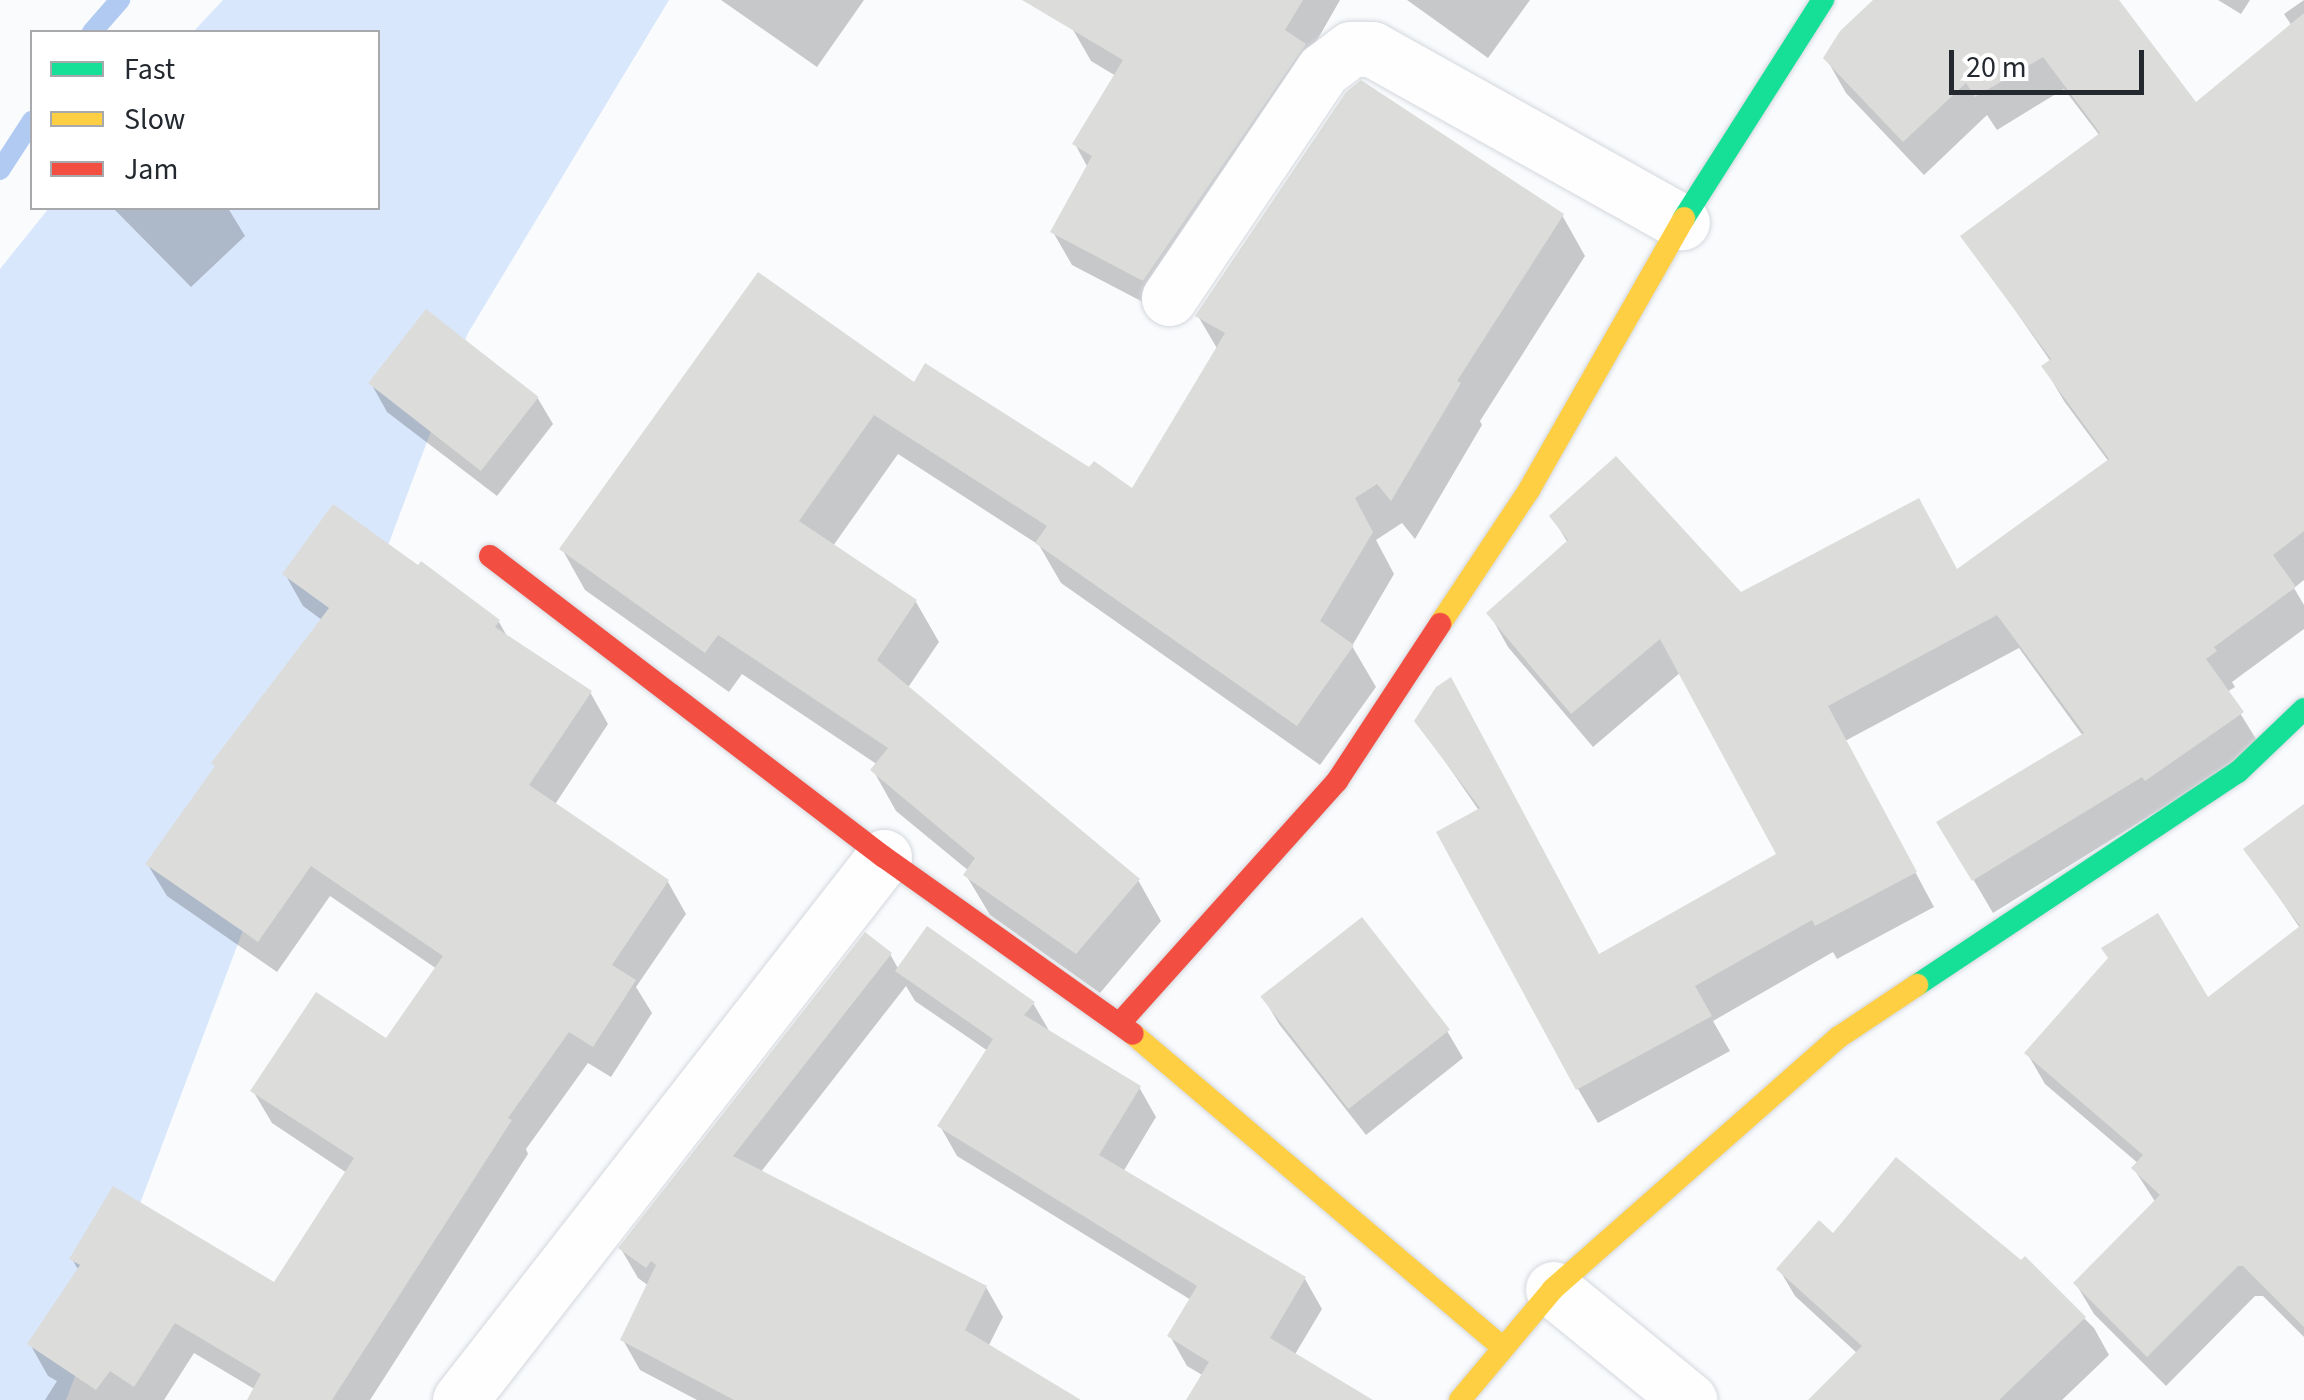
<!DOCTYPE html>
<html>
<head>
<meta charset="utf-8">
<style>
	body { margin:0 }
	#map { position:relative; width:2304px; height:1400px; overflow:hidden; background:#f9fbfd; font-family:"Source Sans 3",sans-serif }
	div>[style] { position:absolute }
	.green>* { inset:0; background:#d9e7fc }
	.shadow>* { inset:0; background:#0003 }
	.stream>* { height:20px; margin:-10px; padding:0 10px; transform-origin:10px; border-radius:10px; background:#b0caf2 }
	.building>* { inset:0; background:#dcddda; transform-origin:0 0 }
	.roads { filter:drop-shadow(0 0 2px #d4d7dc) drop-shadow(0 0 2px #d4d7dc) }
	.street>* { height:55px; margin:-27.5px; padding:0 27.5px; transform-origin:27.5px; border-radius:27.5px; background:#fefeff }
	.fast>* { height:22px; margin:-11px; padding:0 11px; transform-origin:11px; border-radius:11px; background:#16e098 }
	.slow>* { height:22px; margin:-11px; padding:0 11px; transform-origin:11px; border-radius:11px; background:#ffcf43 }
	.jam>* { height:22px; margin:-11px; padding:0 11px; transform-origin:11px; border-radius:11px; background:#f24e42 }
	span { translate:-50% -50%; white-space:nowrap; text-align:center; line-height:1.15; -webkit-text-stroke:9px #fff; paint-order:stroke }
	.legend { position:absolute; left:30px; top:30px; width:350px; height:180px; box-sizing:border-box; background:#fff; border:2px solid #a7a9ac; margin:0; padding:12px 18px; list-style:none; font-size:30px; color:#242930 }
	.legend li { display:flex; align-items:center; gap:20px; height:50px }
	.legend b { width:50px; border:2px solid #a7a9ac }
	.scale { position:absolute; left:1949px; top:50px; width:195px; height:45px; box-sizing:border-box; border:5px solid #242930; border-top:0; padding-left:12px; font-size:30px; line-height:35px; white-space:nowrap; color:#242930; -webkit-text-stroke:8px #fff; paint-order:stroke }
</style>
</head>
<body>
<div id="map">
	<div class="green">
		<div style="clip-path:polygon(223px 0,669px 0,468px 333px,66px 1400px,0 1400px,0 269px,49px 208px,378px 208px,378px 32px,193px 32px)"></div>
	</div>
	<div class="shadow">
		<div style="clip-path:polygon(721px 0,864px 0,817px 67px)"></div>
		<div style="clip-path:polygon(1035px 0,1340px 0,1162px 312px,1072px 265px,1053px 232px,1088px 168px,1075px 144px,1116px 76px,1091px 61px,1072px 28px)"></div>
		<div style="clip-path:polygon(1407px 0,1530px 0,1488px 58px)"></div>
		<div style="clip-path:polygon(1877px 0,2116px 0,2195px 105px,2292px 26px,2284px 14px,2304px 0,2304px 580px,2294px 588px,2304px 605px,2304px 629px,2232px 682px,2235px 687px,2227px 692px,2261px 747px,1993px 913px,1940px 823px,2083px 736px,2019px 648px,1845px 741px,1934px 907px,1837px 959px,1833px 952px,1713px 1021px,1730px 1051px,1598px 1123px,1578px 1089px,1480px 812px,1417px 721px,1599px 956px,1780px 854px,1681px 672px,1593px 747px,1508px 647px,1489px 613px,1568px 543px,1552px 517px,1740px 595px,1957px 572px,2109px 462px,2064px 401px,2044px 367px,2051px 362px,1964px 236px,2100px 136px,2064px 89px,1997px 130px,1987px 115px,1924px 175px,1846px 93px,1826px 58px)"></div>
		<div style="clip-path:polygon(2218px 0,2250px 0,2241px 14px)"></div>
		<div style="clip-path:polygon(113px 208px,228px 208px,245px 236px,191px 287px)"></div>
		<div style="clip-path:polygon(1562px 215px,1585px 256px,1480px 421px,1482px 425px,1415px 539px,1402px 523px,1376px 540px,1394px 574px,1352px 646px,1376px 687px,1320px 765px,1061px 583px,1039px 545px,898px 454px,833px 546px,916px 602px,939px 642px,907px 689px,1138px 880px,1161px 921px,1100px 993px,990px 915px,966px 875px,969px 871px,896px 811px,873px 770px,878px 765px,742px 674px,729px 692px,585px 590px,562px 549px,914px 385px,1133px 491px,1218px 350px,1198px 316px)"></div>
		<div style="clip-path:polygon(372px 385px,537px 397px,553px 424px,497px 496px,387px 412px)"></div>
		<div style="clip-path:polygon(285px 574px,499px 622px,508px 638px,590px 692px,608px 724px,554px 806px,668px 882px,686px 914px,636px 987px,652px 1013px,611px 1077px,588px 1063px,526px 1149px,528px 1154px,370px 1400px,250px 1400px,256px 1390px,194px 1353px,164px 1400px,45px 1400px,57px 1381px,48px 1376px,30px 1344px,79px 1271px,72px 1259px,275px 1286px,347px 1173px,272px 1123px,253px 1091px,387px 1041px,437px 969px,330px 896px,277px 972px,167px 896px,148px 865px,322px 620px,303px 606px)"></div>
		<div style="clip-path:polygon(2304px 823px,2304px 934px,2247px 850px)"></div>
		<div style="clip-path:polygon(890px 954px,899px 970px,1033px 1003px,1051px 1034px,1139px 1087px,1156px 1117px,1123px 1172px,1305px 1279px,1322px 1309px,1294px 1356px,1368px 1400px,1189px 1400px,1204px 1376px,1187px 1366px,1170px 1336px,1191px 1300px,957px 1156px,940px 1126px,988px 1051px,915px 1001px,906px 986px,760px 1173px,986px 1287px,1003px 1317px,988px 1347px,1076px 1400px,697px 1400px,640px 1370px,623px 1340px,649px 1286px,638px 1278px,621px 1249px)"></div>
		<div style="clip-path:polygon(2304px 956px,2304px 1337px,2263px 1296px,2255px 1296px,2166px 1386px,2094px 1314px,2076px 1284px,2156px 1203px,2134px 1169px,2139px 1164px,2045px 1084px,2027px 1053px,2207px 1001px)"></div>
		<div style="clip-path:polygon(1263px 997px,1447px 1031px,1463px 1058px,1366px 1135px,1279px 1024px)"></div>
		<div style="clip-path:polygon(1834px 1237px,2021px 1264px,2025px 1260px,2094px 1328px,2109px 1355px,2062px 1400px,1845px 1400px,1858px 1354px,1795px 1296px,1779px 1269px)"></div>
	</div>
	<div class="stream">
		<div style="left:92px;top:32px;width:43px;rotate:-48.8deg"></div>
		<div style="left:0;top:170px;width:59px;rotate:-56.9deg"></div>
	</div>
	<div class="building">
		<div style="clip-path:polygon(1022px 0,1303px 0,1285px 30px,1306px 44px,1143px 281px,1050px 232px,1092px 156px,1072px 144px,1123px 60px)"></div>
		<div style="clip-path:polygon(1873px 0,2119px 0,2196px 102px,2304px 13px,2304px 531px,2273px 555px,2296px 587px,2214px 647px,2217px 651px,2206px 659px,2244px 712px,2145px 781px,2142px 777px,1972px 881px,1936px 822px,2084px 733px,1997px 615px,1828px 706px,1917px 872px,1815px 926px,1812px 920px,1695px 986px,1712px 1016px,1576px 1090px,1436px 832px,1480px 808px,1414px 721px,1436px 687px,1451px 677px,1599px 954px,1776px 854px,1660px 639px,1571px 714px,1486px 613px,1568px 540px,1549px 516px,1616px 456px,1741px 592px,1919px 498px,1957px 569px,2109px 459px,2041px 366px,2051px 359px,1960px 236px,2100px 133px,2043px 57px,1975px 97px,1966px 83px,1903px 142px,1823px 58px,1840px 31px)"></div>
		<div style="clip-path:polygon(1361px 80px,1564px 214px,1457px 381px,1461px 383px,1391px 501px,1377px 484px,1355px 498px,1373px 532px,1320px 621px,1354px 645px,1297px 726px,1035px 543px,1047px 526px,874px 415px,799px 521px,917px 600px,877px 660px,1140px 879px,1076px 954px,963px 875px,975px 858px,870px 770px,888px 748px,718px 635px,705px 653px,559px 549px,758px 272px,914px 382px,925px 363px,1089px 467px,1094px 461px,1132px 488px,1225px 333px,1195px 316px,1346px 92px)"></div>
		<div style="left:426px;top:309px;width:143px;height:94px;rotate:38deg"></div>
		<div style="clip-path:polygon(333px 504px,418px 565px,421px 561px,500px 620px,495px 627px,592px 691px,529px 785px,669px 880px,612px 965px,636px 980px,593px 1047px,569px 1032px,508px 1118px,512px 1120px,332px 1400px,247px 1400px,261px 1374px,175px 1323px,134px 1387px,110px 1371px,96px 1390px,27px 1344px,80px 1265px,69px 1259px,113px 1186px,274px 1282px,354px 1158px,250px 1091px,316px 992px,386px 1038px,443px 956px,311px 866px,258px 942px,145px 864px,215px 766px,211px 763px,329px 608px,282px 574px)"></div>
		<div style="clip-path:polygon(2304px 804px,2304px 1327px,2243px 1266px,2238px 1266px,2147px 1357px,2073px 1283px,2160px 1195px,2131px 1168px,2143px 1155px,2024px 1053px,2108px 958px,2101px 948px,2158px 913px,2208px 997px,2300px 926px,2243px 849px)"></div>
		<div style="left:1362px;top:917px;width:143px;height:129px;rotate:52deg"></div>
		<div style="clip-path:polygon(927px 926px,1035px 1002px,1024px 1015px,1141px 1086px,1099px 1155px,1306px 1277px,1270px 1338px,1373px 1400px,1186px 1400px,1209px 1362px,1167px 1336px,1197px 1286px,937px 1126px,993px 1039px,895px 971px)"></div>
		<div style="clip-path:polygon(865px 932px,892px 953px,733px 1156px,987px 1286px,965px 1330px,1081px 1400px,734px 1400px,620px 1340px,656px 1265px,651px 1261px,646px 1268px,618px 1248px)"></div>
		<div style="clip-path:polygon(1896px 1157px,2021px 1260px,2025px 1256px,2086px 1317px,1999px 1400px,1808px 1400px,1862px 1346px,1776px 1269px,1819px 1220px,1833px 1233px)"></div>
	</div>
	<div class="roads">
		<div class="street">
			<div style="left:1169px;top:298px;width:275px;rotate:-56deg"></div>
			<div style="left:1323px;top:70px;width:35px;rotate:-37deg"></div>
			<div style="left:1351px;top:49px;width:21px"></div>
			<div style="left:1372px;top:49px;width:355px;rotate:29.2deg"></div>
			<div style="left:1553px;top:1289px;width:176px;rotate:39.2deg"></div>
			<div style="left:460px;top:1400px;width:689px;rotate:-52.02deg"></div>
		</div>
		<div class="fast">
			<div style="left:1684px;top:218px;width:259px;rotate:-57.5deg"></div>
			<div style="left:1917px;top:985px;width:385px;rotate:-33.6deg"></div>
			<div style="left:2238px;top:772px;width:91px;rotate:-43.7deg"></div>
		</div>
		<div class="slow">
			<div style="left:1440px;top:624px;width:161px;rotate:-56.4deg"></div>
			<div style="left:1529px;top:490px;width:313px;rotate:-60.3deg"></div>
			<div style="left:1133px;top:1034px;width:484px;rotate:40.3deg"></div>
			<div style="left:1460px;top:1400px;width:145px;rotate:-50deg"></div>
			<div style="left:1553px;top:1289px;width:381px;rotate:-41.4deg"></div>
			<div style="left:1839px;top:1037px;width:94px;rotate:-33.7deg"></div>
		</div>
		<div class="jam">
			<div style="left:490px;top:556px;width:496px;rotate:37.4deg"></div>
			<div style="left:884px;top:857px;width:305px;rotate:35.4deg"></div>
			<div style="left:1120px;top:1023px;width:325px;rotate:-48.1deg"></div>
			<div style="left:1337px;top:781px;width:188px;rotate:-56.7deg"></div>
		</div>
	</div>
	<ul class="legend">
	<li><b style="height:12px;background:#16e098"></b>Fast</li>
	<li><b style="height:12px;background:#ffcf43"></b>Slow</li>
	<li><b style="height:12px;background:#f24e42"></b>Jam</li>
	</ul>
	<div class="scale">20 m</div>
</div>
</body>
</html>
